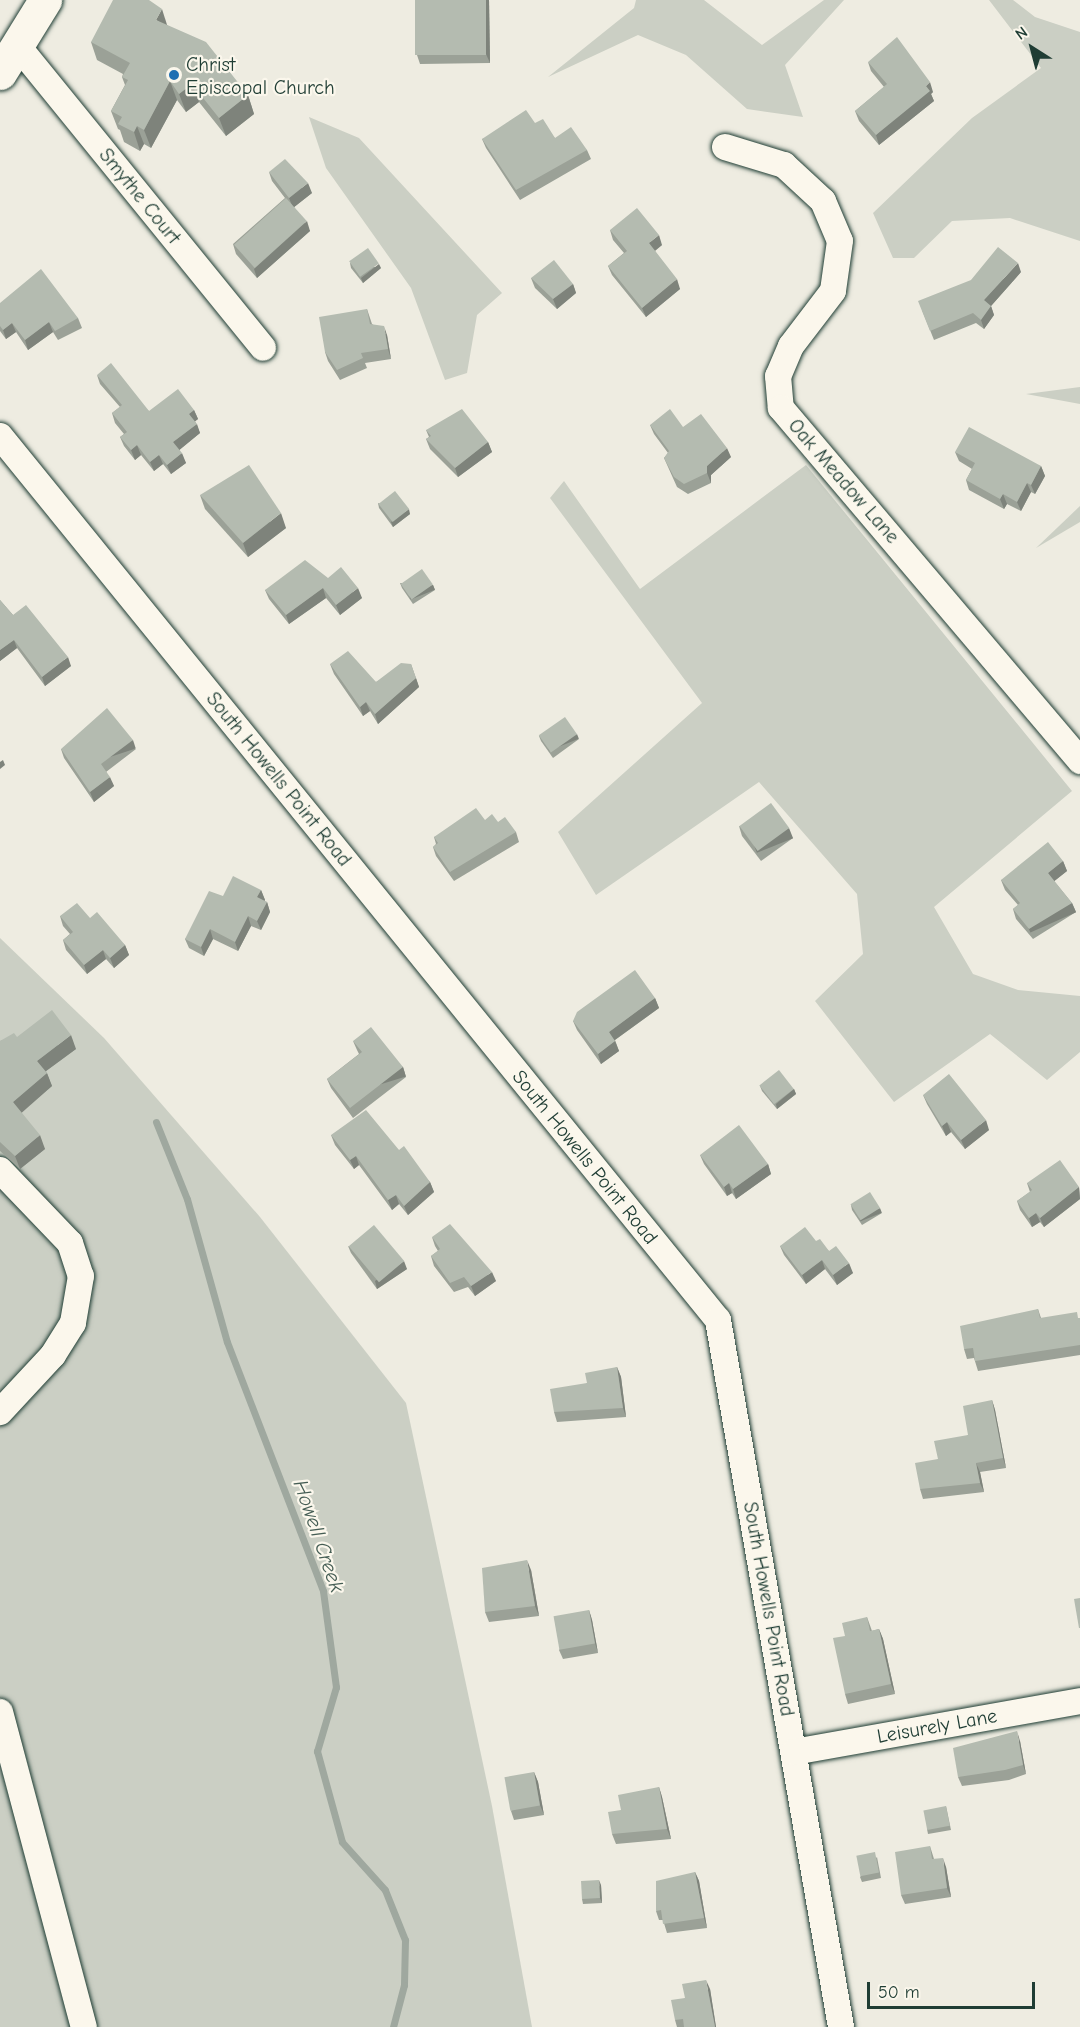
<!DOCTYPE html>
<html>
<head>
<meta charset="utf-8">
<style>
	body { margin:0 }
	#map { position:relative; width:1080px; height:2027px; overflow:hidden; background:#eeece1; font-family:"Comic Neue",sans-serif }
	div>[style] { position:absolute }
	.green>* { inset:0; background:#cbcfc4 }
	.stream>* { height:7px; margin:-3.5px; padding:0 3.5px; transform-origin:3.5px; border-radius:3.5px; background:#9fa89f }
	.roads { filter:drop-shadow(0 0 2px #1f3d34) drop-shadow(0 0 2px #1f3d34) }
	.minor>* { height:26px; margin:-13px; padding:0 13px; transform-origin:13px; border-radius:13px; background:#fbf7ec }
	.major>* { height:33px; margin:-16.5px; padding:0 16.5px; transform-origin:16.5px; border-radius:16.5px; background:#fbf7ec }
	.wall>* { inset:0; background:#9ba197 }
	.shaded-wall>* { inset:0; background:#7e837b; transform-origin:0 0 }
	.building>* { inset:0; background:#b4bbb0; transform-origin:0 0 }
	.dots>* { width:16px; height:16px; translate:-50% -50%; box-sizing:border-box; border:3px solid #fbf7ec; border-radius:50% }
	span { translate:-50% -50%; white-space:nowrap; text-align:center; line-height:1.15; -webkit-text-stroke:4.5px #fbf7ec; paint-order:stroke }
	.poi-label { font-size:20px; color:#1f3d34 }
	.left { translate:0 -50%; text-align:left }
	.street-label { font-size:20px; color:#1f3d34 }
	.water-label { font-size:21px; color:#455d54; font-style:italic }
	.north { position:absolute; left:1002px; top:18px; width:60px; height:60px; -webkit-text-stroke:4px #fbf7ec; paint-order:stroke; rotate:324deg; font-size:16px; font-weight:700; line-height:24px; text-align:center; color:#1f3d34 }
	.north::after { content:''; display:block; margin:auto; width:21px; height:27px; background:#1f3d34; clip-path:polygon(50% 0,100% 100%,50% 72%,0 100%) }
	.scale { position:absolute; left:867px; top:1982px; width:168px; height:27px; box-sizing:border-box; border:3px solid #1f3d34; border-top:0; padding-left:8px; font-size:18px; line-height:21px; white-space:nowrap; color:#1f3d34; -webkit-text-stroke:4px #fbf7ec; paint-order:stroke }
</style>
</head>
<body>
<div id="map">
	<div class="green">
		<div style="clip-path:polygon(636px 0,704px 0,762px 45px,824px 0,844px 0,785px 65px,803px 117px,747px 109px,686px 55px,638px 35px,548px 77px,634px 8px)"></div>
		<div style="clip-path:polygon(989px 0,1013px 0,1035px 17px,1080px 32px,1080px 241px,1010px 218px,952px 221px,914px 258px,893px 258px,873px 213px,972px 118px,1041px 68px)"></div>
		<div style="clip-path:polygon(309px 117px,359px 138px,502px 293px,477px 315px,467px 373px,445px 380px,411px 288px,326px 168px)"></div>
		<div style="clip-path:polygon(1080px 387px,1080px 404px,1026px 394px)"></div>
		<div style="clip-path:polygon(806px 465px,1072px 791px,934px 907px,973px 974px,1018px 990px,1080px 996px,1080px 1052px,1047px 1080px,990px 1034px,894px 1102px,815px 1001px,863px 954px,857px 894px,759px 782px,596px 895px,558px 832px,702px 703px,550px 498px,564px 481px,640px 589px)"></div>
		<div style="clip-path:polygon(1080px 506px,1080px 522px,1036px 548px)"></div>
		<div style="clip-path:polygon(0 938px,104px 1038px,260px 1217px,406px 1403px,492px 1806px,532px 2027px,0 2027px)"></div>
	</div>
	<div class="stream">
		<div style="left:156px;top:1122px;width:83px;rotate:68.1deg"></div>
		<div style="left:187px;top:1199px;width:148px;rotate:74.4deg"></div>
		<div style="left:227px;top:1342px;width:267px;rotate:68.9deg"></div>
		<div style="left:323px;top:1591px;width:97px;rotate:82.3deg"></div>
		<div style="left:336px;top:1687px;width:67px;rotate:106.5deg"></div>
		<div style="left:317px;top:1751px;width:94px;rotate:74.6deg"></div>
		<div style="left:342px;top:1842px;width:64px;rotate:48.1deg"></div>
		<div style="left:385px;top:1890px;width:54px;rotate:68.2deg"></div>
		<div style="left:405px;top:1940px;width:45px;rotate:91.3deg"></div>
		<div style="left:404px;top:1985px;width:43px;rotate:104.7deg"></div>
	</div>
	<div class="roads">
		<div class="minor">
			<div style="left:17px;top:45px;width:390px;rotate:50.9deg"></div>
			<div style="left:725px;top:147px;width:62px;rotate:17deg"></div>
			<div style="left:784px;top:165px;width:53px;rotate:42.7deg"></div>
			<div style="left:823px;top:201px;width:43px;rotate:67deg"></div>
			<div style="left:840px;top:241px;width:50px;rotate:98deg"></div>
			<div style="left:833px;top:291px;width:69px;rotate:127.4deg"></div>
			<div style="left:791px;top:346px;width:33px;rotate:113deg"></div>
			<div style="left:778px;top:376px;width:32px;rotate:85deg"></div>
			<div style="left:781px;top:408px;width:463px;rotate:49.7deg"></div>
			<div style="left:0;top:436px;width:1139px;rotate:50.92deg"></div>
			<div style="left:718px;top:1320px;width:718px;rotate:80.13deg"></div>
			<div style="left:0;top:1170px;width:101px;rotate:46.2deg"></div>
			<div style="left:70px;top:1243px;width:35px;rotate:72deg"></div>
			<div style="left:81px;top:1276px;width:48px;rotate:99.7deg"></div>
			<div style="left:73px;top:1323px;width:38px;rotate:122deg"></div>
			<div style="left:53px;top:1355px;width:78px;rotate:132.9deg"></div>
			<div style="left:0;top:1712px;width:326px;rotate:75.1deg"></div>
			<div style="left:794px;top:1752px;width:291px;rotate:-10.1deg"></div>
		</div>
		<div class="major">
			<div style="left:0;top:73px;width:86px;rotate:-58.3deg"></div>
		</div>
	</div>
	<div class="wall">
		<div style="clip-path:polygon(489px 0,490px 63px,420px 64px,417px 55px)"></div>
		<div style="clip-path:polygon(167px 25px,248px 95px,254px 114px,226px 136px,199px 102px,186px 112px,177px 100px,151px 148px,144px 144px,140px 151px,124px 142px,120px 130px,118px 129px,111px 111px,125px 85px,122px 77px,123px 74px,97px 60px,91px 42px)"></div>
		<div style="clip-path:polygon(868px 62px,933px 92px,931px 94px,934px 101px,879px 145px,859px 121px,855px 111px,884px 87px,871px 71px)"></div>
		<div style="clip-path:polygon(535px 123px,555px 138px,587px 150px,591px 159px,520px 200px,486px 148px,482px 139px)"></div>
		<div style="clip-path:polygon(269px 172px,312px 193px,294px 207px,310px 231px,257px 278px,236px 254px,233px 244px,285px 198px,272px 181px)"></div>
		<div style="clip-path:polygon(610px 230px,662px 245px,655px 251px,680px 289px,646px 317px,612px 275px,608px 266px,624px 253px,613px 240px)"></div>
		<div style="clip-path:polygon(350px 263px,381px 268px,363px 283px,351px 268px)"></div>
		<div style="clip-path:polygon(1021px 272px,991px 306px,994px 315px,984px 329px,976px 323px,934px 340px,922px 310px)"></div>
		<div style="clip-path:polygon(531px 278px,573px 284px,576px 293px,557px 309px,535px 288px)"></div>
		<div style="clip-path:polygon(0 303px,78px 318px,82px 328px,58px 340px,53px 332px,28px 350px,16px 332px,6px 339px,0 331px)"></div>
		<div style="clip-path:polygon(367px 309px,372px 324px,387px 335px,391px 359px,365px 363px,367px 368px,340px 380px,328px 361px,325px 352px)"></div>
		<div style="clip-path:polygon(97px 375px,149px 411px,194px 410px,198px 419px,195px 421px,200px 433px,179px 450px,186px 463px,171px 474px,163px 464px,154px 471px,141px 455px,135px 460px,124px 446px,120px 437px,124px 434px,115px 423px,112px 413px,120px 407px,100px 384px)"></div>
		<div style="clip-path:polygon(650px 425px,683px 427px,731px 457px,711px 475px,711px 483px,688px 494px,677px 487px,664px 458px,668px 453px,654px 434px)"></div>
		<div style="clip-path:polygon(426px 430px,488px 442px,492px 452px,458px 477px,430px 449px,426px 439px,429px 437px)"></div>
		<div style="clip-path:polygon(955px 452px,1041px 466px,1045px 476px,1035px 494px,1031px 492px,1021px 511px,1007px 504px,1004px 509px,969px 490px,966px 480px,972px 469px,959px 461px)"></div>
		<div style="clip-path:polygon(200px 495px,286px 528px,248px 557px,205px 509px)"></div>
		<div style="clip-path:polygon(378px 503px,410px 514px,393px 527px,379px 508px)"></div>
		<div style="clip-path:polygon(328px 578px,362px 598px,340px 615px,326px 598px,289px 624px,269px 599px,265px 590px)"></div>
		<div style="clip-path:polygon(400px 583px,433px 585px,435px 590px,413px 604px,402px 588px)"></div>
		<div style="clip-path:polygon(0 600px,13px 615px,71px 666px,45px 686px,17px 648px,0 661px)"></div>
		<div style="clip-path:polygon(330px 664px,376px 682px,411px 664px,419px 687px,378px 724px,370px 711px,363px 716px,334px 674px)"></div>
		<div style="clip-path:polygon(539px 736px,579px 739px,553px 758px,541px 741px)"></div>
		<div style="clip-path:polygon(61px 749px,136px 749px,106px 772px,114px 786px,94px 802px,64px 758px)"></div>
		<div style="clip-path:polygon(485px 820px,498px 822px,516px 832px,519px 842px,454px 881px,436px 856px,433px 847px,436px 844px,434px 837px)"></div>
		<div style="clip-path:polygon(739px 826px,793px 838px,761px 861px,742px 836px)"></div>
		<div style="clip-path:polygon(1063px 861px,1067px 871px,1054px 881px,1072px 903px,1076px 912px,1033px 939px,1016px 919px,1013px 909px,1018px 905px,1005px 890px,1001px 880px)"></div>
		<div style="clip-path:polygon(261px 890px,265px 900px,264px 901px,267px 902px,270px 912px,261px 930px,251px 926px,238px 951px,213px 939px,204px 956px,189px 948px,185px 939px,223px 896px)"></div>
		<div style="clip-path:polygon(60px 916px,90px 918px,125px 945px,129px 955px,114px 968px,106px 959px,87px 974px,66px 950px,63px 940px,70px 934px,63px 926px)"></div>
		<div style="clip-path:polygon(655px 998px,659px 1008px,615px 1040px,619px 1051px,601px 1064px,577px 1030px,573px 1021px)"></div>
		<div style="clip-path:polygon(17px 1037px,76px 1049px,46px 1071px,52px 1086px,21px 1112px,45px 1149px,20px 1169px,0 1151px,0 1041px)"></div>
		<div style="clip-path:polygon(353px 1041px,403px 1067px,406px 1077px,353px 1118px,331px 1088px,327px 1079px,359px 1054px,357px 1050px)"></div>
		<div style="clip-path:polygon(760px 1086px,794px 1089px,796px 1094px,777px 1109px,762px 1091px)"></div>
		<div style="clip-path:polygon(923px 1095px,989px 1130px,965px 1149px,951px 1132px,946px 1136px,927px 1104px)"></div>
		<div style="clip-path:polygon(331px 1135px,399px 1150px,430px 1182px,434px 1192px,408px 1215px,399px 1204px,392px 1210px,359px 1165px,354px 1169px,335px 1145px)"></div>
		<div style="clip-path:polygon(700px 1155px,768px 1164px,771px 1174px,736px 1199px,732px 1193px,727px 1196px,704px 1164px)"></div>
		<div style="clip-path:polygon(1027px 1183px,1079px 1187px,1080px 1199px,1044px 1227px,1040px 1222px,1032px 1227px,1020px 1210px,1017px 1201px,1030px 1192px)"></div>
		<div style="clip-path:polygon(851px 1205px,882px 1213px,862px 1225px,852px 1210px)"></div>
		<div style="clip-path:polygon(432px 1237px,496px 1281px,475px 1296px,468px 1287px,454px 1292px,434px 1266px,431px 1256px,438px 1251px,435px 1246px)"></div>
		<div style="clip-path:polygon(816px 1241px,829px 1251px,853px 1273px,837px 1285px,825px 1269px,806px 1284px,784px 1255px,780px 1246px)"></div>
		<div style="clip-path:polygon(348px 1246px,407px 1269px,377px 1289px,351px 1253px)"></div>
		<div style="clip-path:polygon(1038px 1309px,1041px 1318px,1080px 1318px,1080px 1355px,978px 1371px,974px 1358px,967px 1359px,964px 1349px)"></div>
		<div style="clip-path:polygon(617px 1367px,621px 1377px,626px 1417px,557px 1422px,554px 1412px,587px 1383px)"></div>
		<div style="clip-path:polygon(992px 1400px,995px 1410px,1006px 1468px,980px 1472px,984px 1492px,923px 1499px,920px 1489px,938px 1459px,968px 1435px)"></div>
		<div style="clip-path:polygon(531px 1570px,539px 1616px,489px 1622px,485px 1612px)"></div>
		<div style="clip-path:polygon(589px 1610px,592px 1620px,598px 1653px,563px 1659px,559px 1650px)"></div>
		<div style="clip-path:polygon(867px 1617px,872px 1631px,879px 1629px,883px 1639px,895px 1694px,848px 1704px,845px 1694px,845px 1636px)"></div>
		<div style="clip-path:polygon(1020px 1741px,1026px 1774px,1009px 1780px,962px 1786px,958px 1777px)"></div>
		<div style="clip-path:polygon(534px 1772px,538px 1782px,544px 1815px,514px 1820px,511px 1811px)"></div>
		<div style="clip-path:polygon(659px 1787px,662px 1797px,671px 1839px,616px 1844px,612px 1834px,621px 1810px)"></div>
		<div style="clip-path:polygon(946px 1806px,951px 1830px,928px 1834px,927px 1829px)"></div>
		<div style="clip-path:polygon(930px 1846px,934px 1859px,946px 1867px,951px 1897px,905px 1904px,901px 1895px)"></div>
		<div style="clip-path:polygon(877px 1857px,881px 1878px,862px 1882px,860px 1877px)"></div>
		<div style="clip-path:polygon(695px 1872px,699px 1881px,707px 1928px,667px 1933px,663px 1920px,659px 1920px,656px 1911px)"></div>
		<div style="clip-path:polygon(601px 1885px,602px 1903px,583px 1904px,582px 1899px)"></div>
		<div style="clip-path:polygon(710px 1989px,716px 2027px,677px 2027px,675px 2020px,685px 1998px)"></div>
	</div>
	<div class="shaded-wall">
		<div style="clip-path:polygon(486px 0,489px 0,490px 63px,486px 54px)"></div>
		<div style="clip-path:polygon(162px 9px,168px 28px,156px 20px)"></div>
		<div style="clip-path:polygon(170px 81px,177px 100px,151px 148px,144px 130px)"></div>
		<div style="clip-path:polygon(930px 82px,933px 92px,931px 94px,934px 101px,879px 145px,876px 135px)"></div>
		<div style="clip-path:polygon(192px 84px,199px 102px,186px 112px,179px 94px)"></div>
		<div style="clip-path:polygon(248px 95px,254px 114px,226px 136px,219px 118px)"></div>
		<div style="clip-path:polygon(137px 126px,144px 144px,140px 151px,134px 132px)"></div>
		<div style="clip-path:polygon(308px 183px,312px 193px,293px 208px,289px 198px)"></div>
		<div style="clip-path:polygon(307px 221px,310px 231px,257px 278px,254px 269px)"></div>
		<div style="clip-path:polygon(659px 235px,662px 245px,652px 253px,649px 243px)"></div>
		<div style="clip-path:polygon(1018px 263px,1021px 272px,991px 306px,994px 315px,984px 329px,981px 320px,984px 300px)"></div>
		<div style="clip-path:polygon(379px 264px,381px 268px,363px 283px,361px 278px)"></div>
		<div style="clip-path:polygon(677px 279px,680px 289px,646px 317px,642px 308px)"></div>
		<div style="clip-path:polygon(573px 284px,576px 293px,557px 309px,553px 299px)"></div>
		<div style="clip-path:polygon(49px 322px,53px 332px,28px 350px,25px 340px)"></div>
		<div style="clip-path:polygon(12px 323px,16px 332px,6px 339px,3px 330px)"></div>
		<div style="clip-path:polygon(384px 326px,387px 335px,391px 359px,388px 349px)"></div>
		<div style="clip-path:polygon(194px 410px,198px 419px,193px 423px,189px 414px)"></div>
		<div style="clip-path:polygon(197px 424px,200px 433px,177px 452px,173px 442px)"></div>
		<div style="clip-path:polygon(488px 442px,492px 452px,458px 477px,455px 468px)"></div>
		<div style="clip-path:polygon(137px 445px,141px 455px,135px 460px,131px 450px)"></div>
		<div style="clip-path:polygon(727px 448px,731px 457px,711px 475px,711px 483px,707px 473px,707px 466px)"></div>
		<div style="clip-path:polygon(182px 453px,186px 463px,171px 474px,167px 465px)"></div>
		<div style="clip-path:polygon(159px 455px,163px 464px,154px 471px,150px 462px)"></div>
		<div style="clip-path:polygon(1041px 466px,1045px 476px,1035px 494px,1031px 485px)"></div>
		<div style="clip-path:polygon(1027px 483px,1031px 492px,1021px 511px,1017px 502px)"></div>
		<div style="clip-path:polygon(1003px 494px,1007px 504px,1004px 509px,1000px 499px)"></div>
		<div style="clip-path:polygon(409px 509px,410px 514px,393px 527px,391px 522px)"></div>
		<div style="clip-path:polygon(281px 513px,286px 528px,248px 557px,243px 543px)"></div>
		<div style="left:433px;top:585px;width:5px;height:26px;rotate:68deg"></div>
		<div style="clip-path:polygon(323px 588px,326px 598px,289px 624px,286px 615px)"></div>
		<div style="clip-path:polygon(358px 588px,362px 598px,340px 615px,336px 605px)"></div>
		<div style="clip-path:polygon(14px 640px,17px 648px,0 661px,0 650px)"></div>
		<div style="clip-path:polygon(68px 657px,71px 666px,45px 686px,42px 677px)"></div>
		<div style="clip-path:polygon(416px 678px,419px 687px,378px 724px,375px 714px)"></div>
		<div style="clip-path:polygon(366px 702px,370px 711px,363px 716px,360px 707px)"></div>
		<div style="left:577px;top:734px;width:5px;height:32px;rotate:68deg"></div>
		<div style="left:133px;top:740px;width:9px;height:40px;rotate:72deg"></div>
		<div style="clip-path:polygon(3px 760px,5px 765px,0 769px,0 762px)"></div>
		<div style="clip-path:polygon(110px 777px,114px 786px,94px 802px,90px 792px)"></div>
		<div style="left:789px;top:828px;width:11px;height:39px;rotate:68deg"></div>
		<div style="clip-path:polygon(1063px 861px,1067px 871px,1052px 883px,1048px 873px)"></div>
		<div style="clip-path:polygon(261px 890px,265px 900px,261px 907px,257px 897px)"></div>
		<div style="clip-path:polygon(267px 902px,270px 912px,261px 930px,257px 921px)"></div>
		<div style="left:1072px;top:903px;width:10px;height:50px;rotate:66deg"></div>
		<div style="clip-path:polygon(248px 916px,251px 926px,238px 951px,235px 942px)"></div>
		<div style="clip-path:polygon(210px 929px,213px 939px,204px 956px,201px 947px)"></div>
		<div style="clip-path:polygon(125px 945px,129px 955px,114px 968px,110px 958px)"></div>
		<div style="clip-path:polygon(103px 950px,106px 959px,87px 974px,84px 965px)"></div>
		<div style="clip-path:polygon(655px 998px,659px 1008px,612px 1042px,609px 1032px)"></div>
		<div style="clip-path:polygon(71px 1035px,76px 1049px,42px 1074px,37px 1061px)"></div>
		<div style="clip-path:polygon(615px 1041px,619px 1051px,601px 1064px,598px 1054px)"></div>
		<div style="left:403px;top:1067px;width:10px;height:67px;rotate:73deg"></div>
		<div style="clip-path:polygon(47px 1073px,52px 1086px,18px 1116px,13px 1102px)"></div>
		<div style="clip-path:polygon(794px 1089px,796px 1094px,777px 1109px,776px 1104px)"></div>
		<div style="clip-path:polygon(986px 1120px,989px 1130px,965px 1149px,961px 1140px)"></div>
		<div style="clip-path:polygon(947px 1122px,951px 1132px,946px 1136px,942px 1126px)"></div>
		<div style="clip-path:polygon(40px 1135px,45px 1149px,20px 1169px,15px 1156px)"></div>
		<div style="clip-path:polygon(356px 1156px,359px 1165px,354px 1169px,350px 1160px)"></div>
		<div style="clip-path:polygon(768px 1164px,771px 1174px,736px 1199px,733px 1189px)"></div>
		<div style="clip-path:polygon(430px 1182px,434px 1192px,408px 1215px,404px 1206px)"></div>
		<div style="clip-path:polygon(729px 1183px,732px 1193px,727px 1196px,724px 1187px)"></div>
		<div style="clip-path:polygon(1079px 1187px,1080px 1199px,1044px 1227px,1040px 1218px)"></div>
		<div style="clip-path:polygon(396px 1195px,399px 1204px,392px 1210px,388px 1200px)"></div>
		<div style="left:880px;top:1208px;width:5px;height:23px;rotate:68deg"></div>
		<div style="clip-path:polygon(1036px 1213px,1040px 1222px,1032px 1227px,1029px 1218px)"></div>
		<div style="clip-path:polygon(822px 1260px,825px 1269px,806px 1284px,802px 1275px)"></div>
		<div style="clip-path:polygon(404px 1261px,407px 1269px,377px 1289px,375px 1281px)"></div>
		<div style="clip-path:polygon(849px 1263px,853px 1273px,837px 1285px,833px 1275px)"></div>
		<div style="clip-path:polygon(492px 1272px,496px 1281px,475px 1296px,471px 1286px)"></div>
		<div style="clip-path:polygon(617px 1367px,621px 1377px,626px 1417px,623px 1408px)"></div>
		<div style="clip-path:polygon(992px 1400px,995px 1410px,1006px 1468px,1003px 1458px)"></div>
		<div style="clip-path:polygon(976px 1463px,980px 1472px,984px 1492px,980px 1483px)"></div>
		<div style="clip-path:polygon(527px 1560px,531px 1570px,539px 1616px,535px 1606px)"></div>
		<div style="clip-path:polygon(589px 1610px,592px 1620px,598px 1653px,595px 1643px)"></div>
		<div style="clip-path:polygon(879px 1629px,883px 1639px,895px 1694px,891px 1684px)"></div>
		<div style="clip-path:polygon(1017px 1731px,1020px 1741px,1026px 1774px,1023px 1765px)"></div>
		<div style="clip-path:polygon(534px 1772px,538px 1782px,544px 1815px,540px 1805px)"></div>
		<div style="clip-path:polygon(659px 1787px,662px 1797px,671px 1839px,667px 1829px)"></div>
		<div style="clip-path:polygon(943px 1858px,946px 1867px,951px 1897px,947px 1888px)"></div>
		<div style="clip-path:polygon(695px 1872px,699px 1881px,707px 1928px,704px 1918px)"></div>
		<div style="clip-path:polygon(599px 1880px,601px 1885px,602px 1903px,600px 1898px)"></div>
		<div style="clip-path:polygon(706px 1980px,710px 1989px,716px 2027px,715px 2027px)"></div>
	</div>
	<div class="building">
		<div style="clip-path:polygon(113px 0,149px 0,162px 9px,156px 20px,206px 42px,248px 95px,219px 118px,192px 84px,179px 94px,170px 81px,144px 130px,137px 126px,134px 132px,118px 124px,122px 117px,111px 111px,128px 80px,122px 77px,130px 63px,91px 42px)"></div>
		<div style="left:415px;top:0;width:71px;height:55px"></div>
		<div style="clip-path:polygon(897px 37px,930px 82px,926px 86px,930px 91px,876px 135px,855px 111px,887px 84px,868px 62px)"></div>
		<div style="clip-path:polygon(526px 110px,535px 123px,543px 119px,555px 138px,571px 127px,587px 150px,516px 190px,482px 139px)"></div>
		<div style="clip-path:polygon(285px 159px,308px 183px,289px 198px,269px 172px)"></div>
		<div style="left:286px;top:198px;width:31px;height:70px;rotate:48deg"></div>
		<div style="clip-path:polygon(637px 208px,659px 235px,649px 243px,677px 279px,642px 308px,608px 266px,627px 251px,610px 230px)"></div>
		<div style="clip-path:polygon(998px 247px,1018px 263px,984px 300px,991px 306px,981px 320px,973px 313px,930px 331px,918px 301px,971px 280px)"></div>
		<div style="left:368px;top:248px;width:19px;height:23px;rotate:55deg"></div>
		<div style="clip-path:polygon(554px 260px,573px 284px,553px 299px,531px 278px)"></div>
		<div style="clip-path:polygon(41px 269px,78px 318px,55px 331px,49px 322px,25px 340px,12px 323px,3px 330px,0 326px,0 303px)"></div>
		<div style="clip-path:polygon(367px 309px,370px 324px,384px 326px,388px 349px,361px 353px,363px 358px,337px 370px,325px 352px,319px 317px)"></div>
		<div style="clip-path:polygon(111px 363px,149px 411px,178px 389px,194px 410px,189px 414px,197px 424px,173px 442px,182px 453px,167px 465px,159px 455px,150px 462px,137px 445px,131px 450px,120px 437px,127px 432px,112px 413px,122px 405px,97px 375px)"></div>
		<div style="clip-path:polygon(462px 409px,488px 442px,455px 468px,426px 439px,431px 436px,426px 430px)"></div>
		<div style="clip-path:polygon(670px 409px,683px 427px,701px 414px,727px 448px,707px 466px,707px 473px,684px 484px,674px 477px,664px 458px,669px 451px,650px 425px)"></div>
		<div style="clip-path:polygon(969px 427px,1041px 466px,1031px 485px,1027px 483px,1017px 502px,1003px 494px,1000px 499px,966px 480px,975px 463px,955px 452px)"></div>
		<div style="clip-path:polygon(249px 465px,281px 513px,243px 543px,200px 495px)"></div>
		<div style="left:395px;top:491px;width:23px;height:21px;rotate:52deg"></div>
		<div style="clip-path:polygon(305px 560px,328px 578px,341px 567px,358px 588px,336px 605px,323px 588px,286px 615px,265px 590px)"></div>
		<div style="left:422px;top:569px;width:19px;height:26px;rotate:55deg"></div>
		<div style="clip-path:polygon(0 600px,13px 615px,26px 605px,68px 657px,42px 677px,14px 640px,0 650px)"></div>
		<div style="clip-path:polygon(348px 651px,376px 682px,401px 663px,411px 664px,416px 678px,375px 714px,366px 702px,360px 707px,330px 664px)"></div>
		<div style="clip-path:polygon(107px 708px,133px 740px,101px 764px,110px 777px,90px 792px,61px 749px)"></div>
		<div style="left:565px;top:717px;width:21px;height:32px;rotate:55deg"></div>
		<div style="left:771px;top:803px;width:31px;height:39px;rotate:54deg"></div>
		<div style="clip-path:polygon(476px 808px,485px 820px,492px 814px,498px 822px,505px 817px,516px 832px,450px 872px,433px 847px,438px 843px,434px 837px)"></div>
		<div style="clip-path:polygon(1048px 842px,1063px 861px,1048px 873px,1072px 903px,1029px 929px,1013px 909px,1020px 903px,1001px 880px)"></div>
		<div style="clip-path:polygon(233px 876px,261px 890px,257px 897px,267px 902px,257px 921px,248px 916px,235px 942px,210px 929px,201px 947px,185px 939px,209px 891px,223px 896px)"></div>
		<div style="clip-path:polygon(77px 903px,90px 918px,97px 912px,125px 945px,110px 958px,103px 950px,84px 965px,63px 940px,73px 932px,60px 916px)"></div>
		<div style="clip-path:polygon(635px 970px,655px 998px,609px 1032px,615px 1041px,598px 1054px,573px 1021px,577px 1012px)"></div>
		<div style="clip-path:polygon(52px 1010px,71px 1035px,37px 1061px,47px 1073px,13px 1102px,40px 1135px,15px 1156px,0 1142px,0 1041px,14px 1033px,17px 1037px)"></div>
		<div style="clip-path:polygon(371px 1027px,403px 1067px,350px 1108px,327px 1079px,362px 1052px,353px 1041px)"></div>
		<div style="left:779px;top:1070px;width:24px;height:25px;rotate:52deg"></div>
		<div style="clip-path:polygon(949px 1074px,986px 1120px,961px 1140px,947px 1122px,942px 1126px,923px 1095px)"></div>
		<div style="clip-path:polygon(366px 1110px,399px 1150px,404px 1146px,430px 1182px,404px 1206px,396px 1195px,388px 1200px,356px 1156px,350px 1160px,331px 1135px)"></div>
		<div style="clip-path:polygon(739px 1125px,768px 1164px,733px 1189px,729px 1183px,724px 1187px,700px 1155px)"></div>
		<div style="clip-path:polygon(1060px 1160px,1079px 1187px,1040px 1218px,1036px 1213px,1029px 1218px,1017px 1201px,1032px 1190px,1027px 1183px)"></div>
		<div style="left:870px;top:1192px;width:19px;height:23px;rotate:58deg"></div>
		<div style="clip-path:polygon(450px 1224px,492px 1272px,471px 1286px,464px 1277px,450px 1283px,431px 1256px,440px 1249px,432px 1237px)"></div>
		<div style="left:374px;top:1225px;width:47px;height:33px;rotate:50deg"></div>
		<div style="clip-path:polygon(805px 1227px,816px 1241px,820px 1239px,829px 1251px,836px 1246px,849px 1263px,833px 1275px,822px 1260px,802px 1275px,780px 1246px)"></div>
		<div style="clip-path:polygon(1038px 1309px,1040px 1318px,1077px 1312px,1078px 1318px,1080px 1318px,1080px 1345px,975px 1361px,973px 1348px,964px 1349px,960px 1326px)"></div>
		<div style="clip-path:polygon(617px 1367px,623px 1408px,554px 1412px,550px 1389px,587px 1383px,585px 1373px)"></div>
		<div style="clip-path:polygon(992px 1400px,1003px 1458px,976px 1463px,980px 1483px,920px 1489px,915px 1463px,938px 1459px,934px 1441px,968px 1435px,963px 1406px)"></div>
		<div style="clip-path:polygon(527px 1560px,535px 1606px,485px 1612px,482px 1568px)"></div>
		<div style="clip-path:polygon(1080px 1598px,1080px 1628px,1079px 1628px,1074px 1599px)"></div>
		<div style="left:589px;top:1610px;width:34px;height:36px;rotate:80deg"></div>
		<div style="clip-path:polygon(867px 1617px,870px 1631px,879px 1629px,891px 1684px,845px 1694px,833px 1638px,845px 1636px,842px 1623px)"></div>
		<div style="clip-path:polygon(1017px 1731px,1023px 1765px,1005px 1770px,958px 1777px,953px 1748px)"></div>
		<div style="left:534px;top:1772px;width:34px;height:30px;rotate:80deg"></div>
		<div style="clip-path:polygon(659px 1787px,667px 1829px,612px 1834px,608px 1812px,621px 1810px,618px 1795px)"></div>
		<div style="left:946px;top:1806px;width:20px;height:23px;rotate:79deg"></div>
		<div style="clip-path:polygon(930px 1846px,932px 1859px,943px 1858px,947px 1888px,901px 1895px,895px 1852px)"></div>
		<div style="left:875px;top:1852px;width:21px;height:19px;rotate:79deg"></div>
		<div style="clip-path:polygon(695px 1872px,704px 1918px,663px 1924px,661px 1910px,656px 1911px,656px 1881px)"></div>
		<div style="left:599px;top:1880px;width:18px;height:18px;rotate:87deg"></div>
		<div style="clip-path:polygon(706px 1980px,715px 2027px,684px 2027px,683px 2019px,675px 2020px,671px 2000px,685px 1998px,682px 1984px)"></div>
	</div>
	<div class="dots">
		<div style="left:174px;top:75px;background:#1f6fb2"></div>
	</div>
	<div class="poi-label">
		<span class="left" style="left:186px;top:76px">Christ<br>Episcopal Church</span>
	</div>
	<div class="street-label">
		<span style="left:140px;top:196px;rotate:51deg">Smythe Court</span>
		<span style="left:844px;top:481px;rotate:49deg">Oak Meadow Lane</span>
		<span style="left:279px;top:779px;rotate:51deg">South Howells Point Road</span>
		<span style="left:585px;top:1157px;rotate:51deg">South Howells Point Road</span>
		<span style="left:769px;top:1609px;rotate:80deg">South Howells Point Road</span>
		<span style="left:937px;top:1726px;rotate:-10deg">Leisurely Lane</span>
	</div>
	<div class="water-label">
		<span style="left:319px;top:1536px;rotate:71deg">Howell Creek</span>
	</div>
	<div class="north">N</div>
	<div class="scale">50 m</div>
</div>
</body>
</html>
